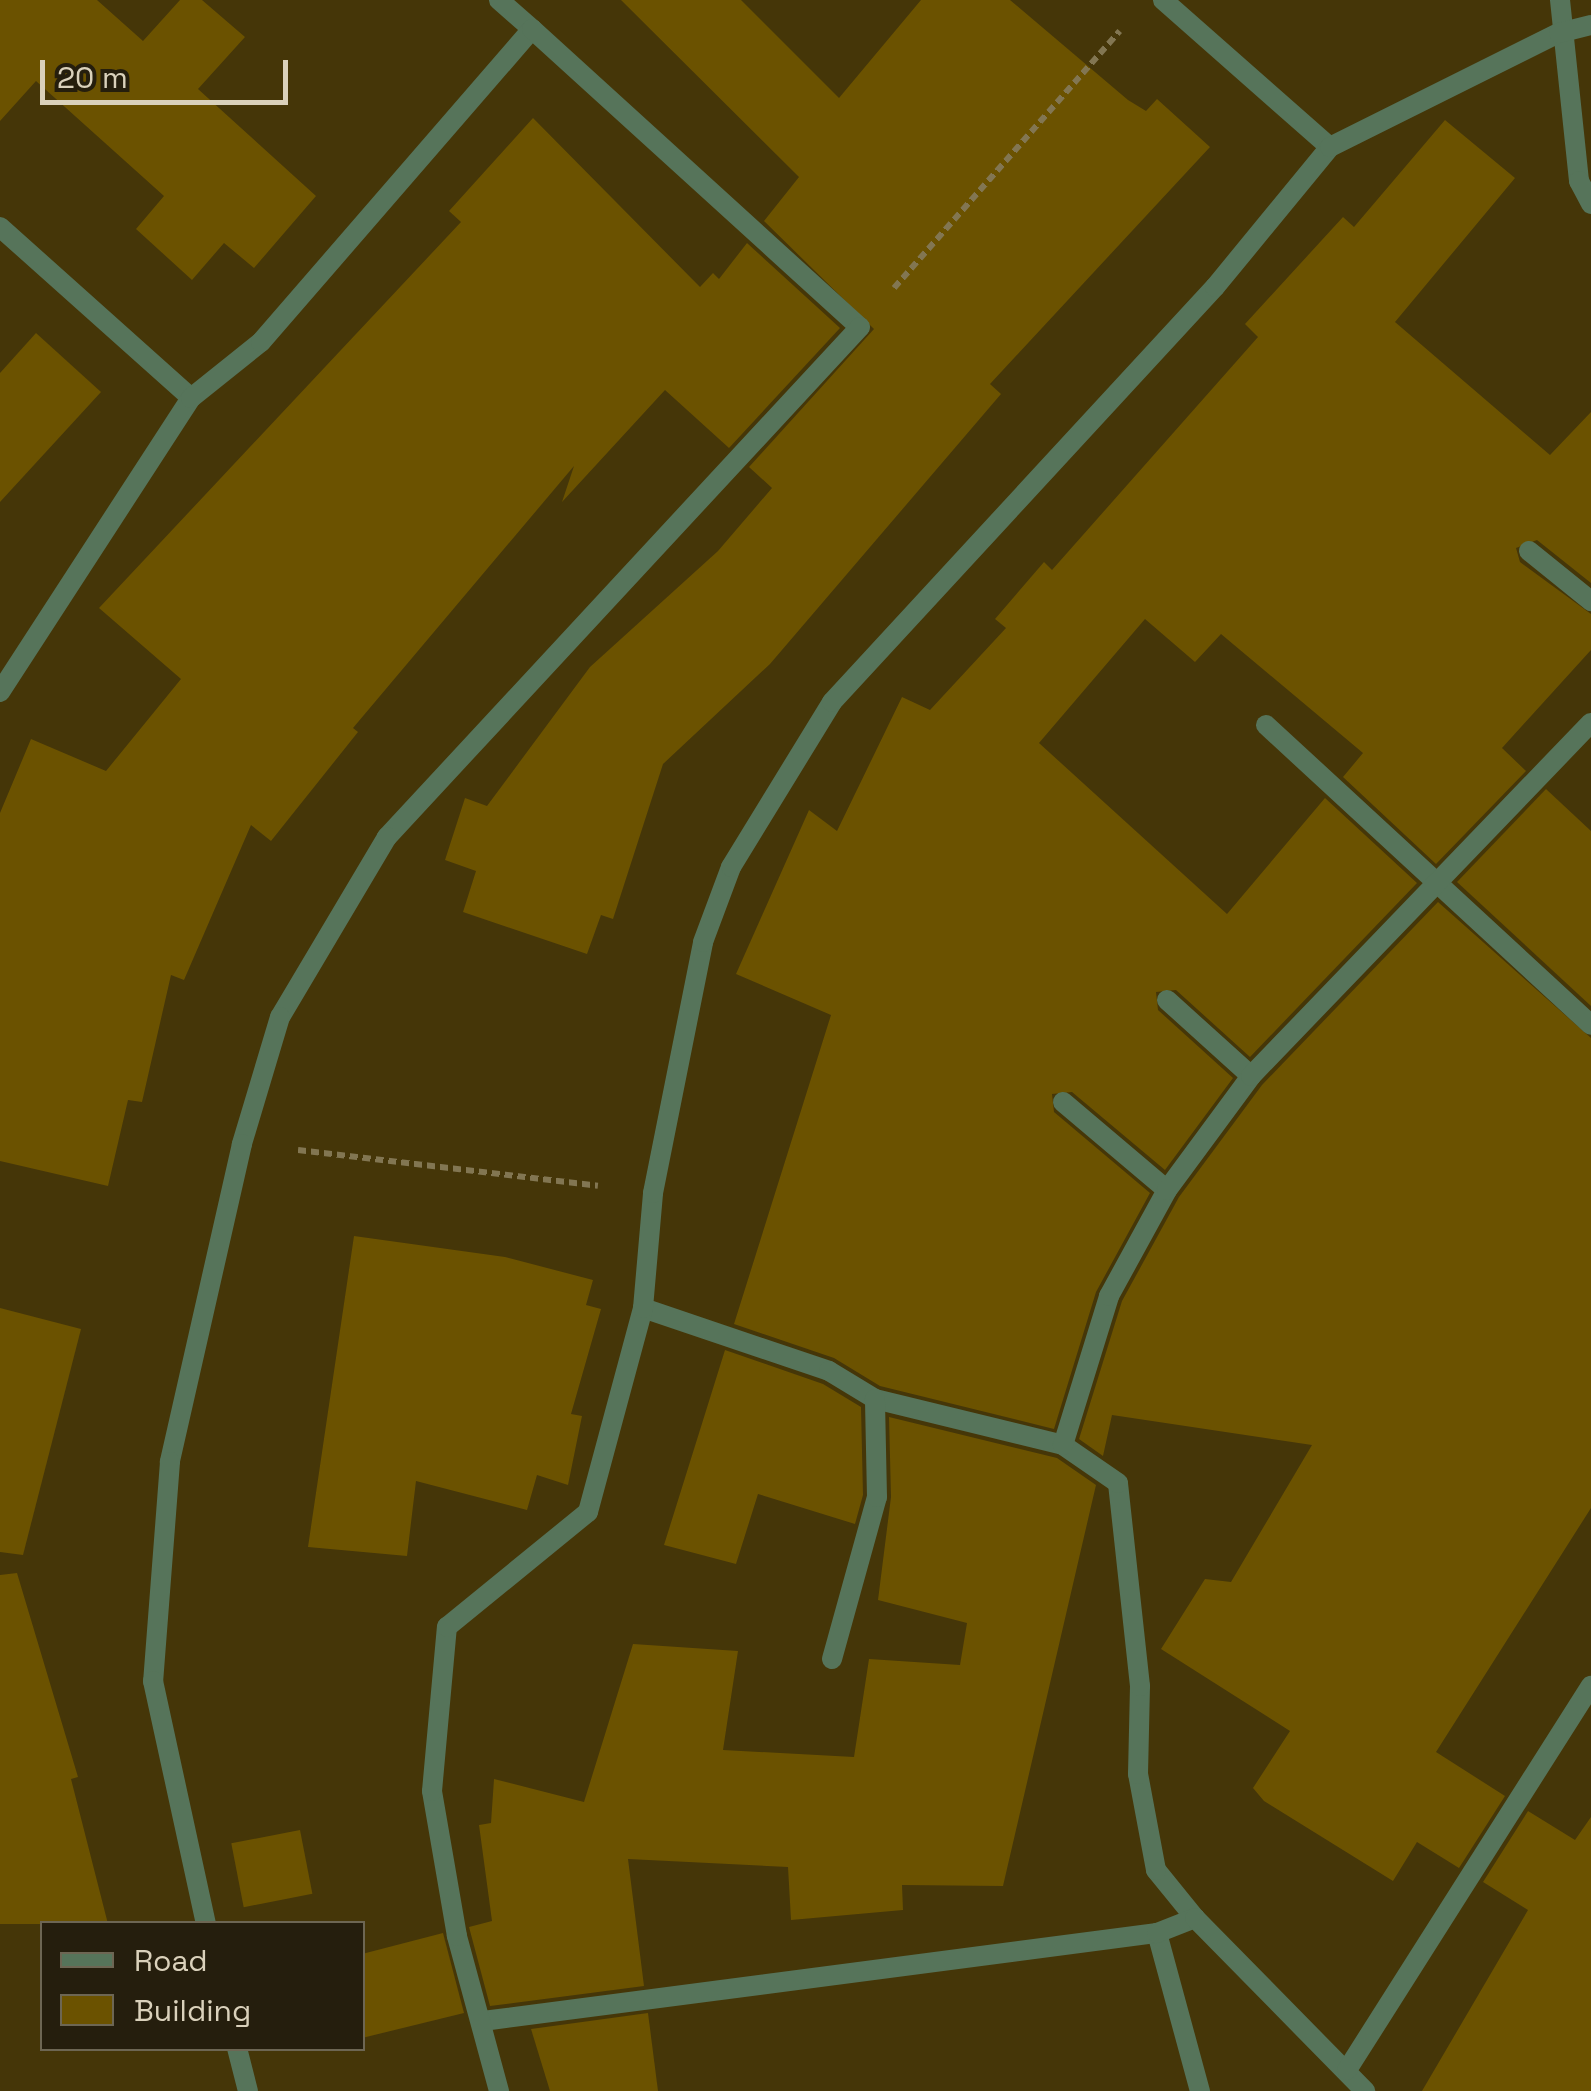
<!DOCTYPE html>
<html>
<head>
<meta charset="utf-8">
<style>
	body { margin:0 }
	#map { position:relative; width:1591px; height:2091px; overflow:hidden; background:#453608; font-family:"Space Grotesk",sans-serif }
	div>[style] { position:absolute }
	.building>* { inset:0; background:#6b5200; transform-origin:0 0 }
	.path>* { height:6px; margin-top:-3px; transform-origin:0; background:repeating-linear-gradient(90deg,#827652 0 8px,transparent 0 13px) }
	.street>* { height:20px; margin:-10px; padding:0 10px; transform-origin:10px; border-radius:10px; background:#56745a }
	span { translate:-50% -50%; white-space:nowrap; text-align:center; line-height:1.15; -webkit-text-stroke:9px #251e0d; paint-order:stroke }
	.legend { position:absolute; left:40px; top:1921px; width:325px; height:130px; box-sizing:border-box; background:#251e0d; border:2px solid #6d6653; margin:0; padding:12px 18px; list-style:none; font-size:30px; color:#dad1bb }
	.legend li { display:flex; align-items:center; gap:20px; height:50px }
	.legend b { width:50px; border:2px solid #6d6653 }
	.scale { position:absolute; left:40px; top:60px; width:248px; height:45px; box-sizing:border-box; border:5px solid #dad1bb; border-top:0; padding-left:12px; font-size:30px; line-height:35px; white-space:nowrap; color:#dad1bb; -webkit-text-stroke:8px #251e0d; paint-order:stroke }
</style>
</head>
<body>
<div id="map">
	<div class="building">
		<div style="clip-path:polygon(0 0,97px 0,143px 41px,180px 0,202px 0,245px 37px,198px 89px,316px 196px,254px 268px,224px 243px,192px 280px,136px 229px,164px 196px,36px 81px,0 121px)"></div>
		<div style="clip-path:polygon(621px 0,741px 0,839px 98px,921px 0,1010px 0,1128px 100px,1146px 111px,1157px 99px,1210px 147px,990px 384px,1001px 394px,770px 664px,663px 764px,613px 919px,601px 915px,587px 954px,463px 912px,476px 871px,445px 860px,465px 798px,487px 806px,590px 667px,718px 551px,772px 488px,749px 467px,874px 329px,764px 221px,799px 177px)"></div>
		<div style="clip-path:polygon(533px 118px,700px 287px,713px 273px,719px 279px,747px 243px,840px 328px,729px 448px,665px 390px,562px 502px,574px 466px,353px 728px,358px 732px,271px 841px,251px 825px,184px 980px,171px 975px,142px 1102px,128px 1100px,108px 1186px,0 1161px,0 813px,31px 739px,106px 771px,181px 679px,99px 608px,461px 222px,449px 211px)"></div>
		<div style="clip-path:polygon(1445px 120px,1515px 178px,1395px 322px,1550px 455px,1591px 412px,1591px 583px,1537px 540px,1516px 548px,1520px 562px,1591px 614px,1591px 650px,1502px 748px,1526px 771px,1436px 864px,1343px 777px,1363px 753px,1221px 634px,1195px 662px,1145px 619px,1039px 743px,1227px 914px,1325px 798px,1417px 883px,1250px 1057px,1176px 990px,1156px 992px,1158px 1010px,1233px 1078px,1165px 1170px,1072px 1092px,1052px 1094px,1054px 1112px,1150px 1193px,1096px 1292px,1054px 1429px,880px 1386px,834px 1358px,734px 1324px,831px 1015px,736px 974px,809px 810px,837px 831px,902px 697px,930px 710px,1006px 628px,995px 619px,1044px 562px,1052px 570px,1258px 337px,1245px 324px,1343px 217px,1354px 227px)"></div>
		<div style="clip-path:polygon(36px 333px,101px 392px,0 502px,0 373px)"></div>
		<div style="clip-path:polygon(1546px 789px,1591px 831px,1591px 1006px,1457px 882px)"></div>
		<div style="clip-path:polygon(1438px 902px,1591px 1038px,1591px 1508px,1436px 1752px,1505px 1796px,1459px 1868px,1417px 1842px,1393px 1881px,1264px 1801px,1253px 1788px,1290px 1731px,1161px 1649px,1205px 1579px,1231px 1582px,1312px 1445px,1112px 1415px,1103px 1456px,1079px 1439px,1122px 1301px,1179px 1197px,1262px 1085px)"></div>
		<div style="clip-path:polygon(354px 1236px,505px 1257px,593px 1280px,586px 1305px,601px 1309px,571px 1414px,582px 1416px,568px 1485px,537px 1475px,527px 1510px,416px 1481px,407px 1556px,308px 1547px)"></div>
		<div style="clip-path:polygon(0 1308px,81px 1329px,23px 1555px,0 1552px)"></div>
		<div style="clip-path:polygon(725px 1350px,823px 1384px,861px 1407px,863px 1495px,855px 1524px,758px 1494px,736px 1564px,664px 1545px)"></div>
		<div style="clip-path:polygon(889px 1417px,1057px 1458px,1096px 1485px,1003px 1886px,902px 1885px,903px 1910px,791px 1920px,788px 1867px,628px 1859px,644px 1986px,490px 2006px,469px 1927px,492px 1921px,479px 1825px,491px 1823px,494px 1779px,584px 1802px,633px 1644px,738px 1651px,723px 1750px,854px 1757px,869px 1659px,960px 1665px,967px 1623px,878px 1600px,891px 1497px)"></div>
		<div style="clip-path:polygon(17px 1573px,78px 1777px,71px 1779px,108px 1924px,0 1924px,0 1575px)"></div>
		<div style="clip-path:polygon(1528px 1811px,1575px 1840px,1591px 1817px,1591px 2091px,1422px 2091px,1528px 1910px,1483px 1882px)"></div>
		<div style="left:300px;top:1830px;width:65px;height:70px;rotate:79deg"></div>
		<div style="clip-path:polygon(443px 1933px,464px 2013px,362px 2038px,362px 1954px)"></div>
		<div style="clip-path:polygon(648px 2013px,658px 2091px,550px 2091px,531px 2029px)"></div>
	</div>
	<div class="path">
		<div style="left:894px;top:288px;width:342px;rotate:-48.7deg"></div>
		<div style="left:298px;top:1150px;width:302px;rotate:6.8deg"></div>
	</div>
	<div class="street">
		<div style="left:499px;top:0;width:44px;rotate:41.3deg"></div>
		<div style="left:1163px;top:0;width:222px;rotate:41.4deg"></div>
		<div style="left:1560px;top:0;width:182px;rotate:84deg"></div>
		<div style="left:1579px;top:181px;width:26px;rotate:62deg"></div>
		<div style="left:0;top:227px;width:256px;rotate:41.8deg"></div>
		<div style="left:1529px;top:551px;width:80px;rotate:38.9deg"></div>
		<div style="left:0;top:692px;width:351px;rotate:-57deg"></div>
		<div style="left:191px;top:398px;width:90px;rotate:-38.7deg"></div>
		<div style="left:261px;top:342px;width:414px;rotate:-49.1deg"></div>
		<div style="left:532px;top:29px;width:443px;rotate:42.3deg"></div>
		<div style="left:860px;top:327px;width:696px;rotate:132.84deg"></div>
		<div style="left:387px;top:837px;width:209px;rotate:120.7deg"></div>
		<div style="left:280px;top:1017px;width:133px;rotate:106.7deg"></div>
		<div style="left:242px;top:1144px;width:326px;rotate:102.8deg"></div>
		<div style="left:170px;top:1462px;width:220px;rotate:94.4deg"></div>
		<div style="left:153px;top:1681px;width:249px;rotate:77.7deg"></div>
		<div style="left:1266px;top:725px;width:442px;rotate:42.7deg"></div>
		<div style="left:1167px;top:1000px;width:113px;rotate:42.1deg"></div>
		<div style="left:1063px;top:1102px;width:136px;rotate:40.2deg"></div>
		<div style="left:643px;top:1308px;width:196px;rotate:18.7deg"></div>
		<div style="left:829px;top:1371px;width:54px;rotate:31.3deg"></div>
		<div style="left:875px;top:1399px;width:194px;rotate:13.7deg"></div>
		<div style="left:832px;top:1659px;width:168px;rotate:-74.5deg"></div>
		<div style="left:877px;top:1497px;width:98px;rotate:-91.2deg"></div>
		<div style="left:1195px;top:1918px;width:62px;rotate:-129.1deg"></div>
		<div style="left:1156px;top:1870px;width:98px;rotate:-100.6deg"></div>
		<div style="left:1138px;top:1774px;width:88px;rotate:-88.7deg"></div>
		<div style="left:1140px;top:1686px;width:204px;rotate:-96.2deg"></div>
		<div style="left:1118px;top:1483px;width:67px;rotate:-145.4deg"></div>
		<div style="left:1063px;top:1445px;width:156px;rotate:-72.8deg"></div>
		<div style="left:1109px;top:1296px;width:121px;rotate:-61.3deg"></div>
		<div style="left:1167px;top:1190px;width:142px;rotate:-53.6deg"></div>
		<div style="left:1251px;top:1076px;width:490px;rotate:-46.1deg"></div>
		<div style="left:1157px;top:1933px;width:164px;rotate:74.8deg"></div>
		<div style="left:483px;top:2021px;width:680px;rotate:-7.44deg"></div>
		<div style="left:1157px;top:1933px;width:41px;rotate:-21.5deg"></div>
		<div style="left:1195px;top:1918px;width:243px;rotate:45.5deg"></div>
		<div style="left:237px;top:2048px;width:44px;rotate:75.7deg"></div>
		<div style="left:1347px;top:2070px;width:455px;rotate:-57.6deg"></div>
		<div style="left:499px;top:2091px;width:161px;rotate:-105.2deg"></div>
		<div style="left:457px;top:1936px;width:147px;rotate:-99.8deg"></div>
		<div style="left:432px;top:1791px;width:165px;rotate:-84.8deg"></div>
		<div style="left:447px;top:1627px;width:182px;rotate:-39.2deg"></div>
		<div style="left:588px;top:1512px;width:211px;rotate:-74.9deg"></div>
		<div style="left:643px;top:1308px;width:115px;rotate:-85deg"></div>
		<div style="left:653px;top:1193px;width:256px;rotate:-78.7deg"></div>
		<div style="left:703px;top:942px;width:80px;rotate:-69.5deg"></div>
		<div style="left:731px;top:867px;width:193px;rotate:-58.5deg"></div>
		<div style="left:832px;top:702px;width:565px;rotate:-47.3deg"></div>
		<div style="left:1215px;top:287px;width:181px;rotate:-50.6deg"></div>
		<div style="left:1330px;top:147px;width:256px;rotate:-26.5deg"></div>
		<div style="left:1559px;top:33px;width:33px;rotate:-14deg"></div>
	</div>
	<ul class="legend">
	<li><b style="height:12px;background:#56745a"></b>Road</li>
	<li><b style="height:28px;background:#6b5200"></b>Building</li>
	</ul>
	<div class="scale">20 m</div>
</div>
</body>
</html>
